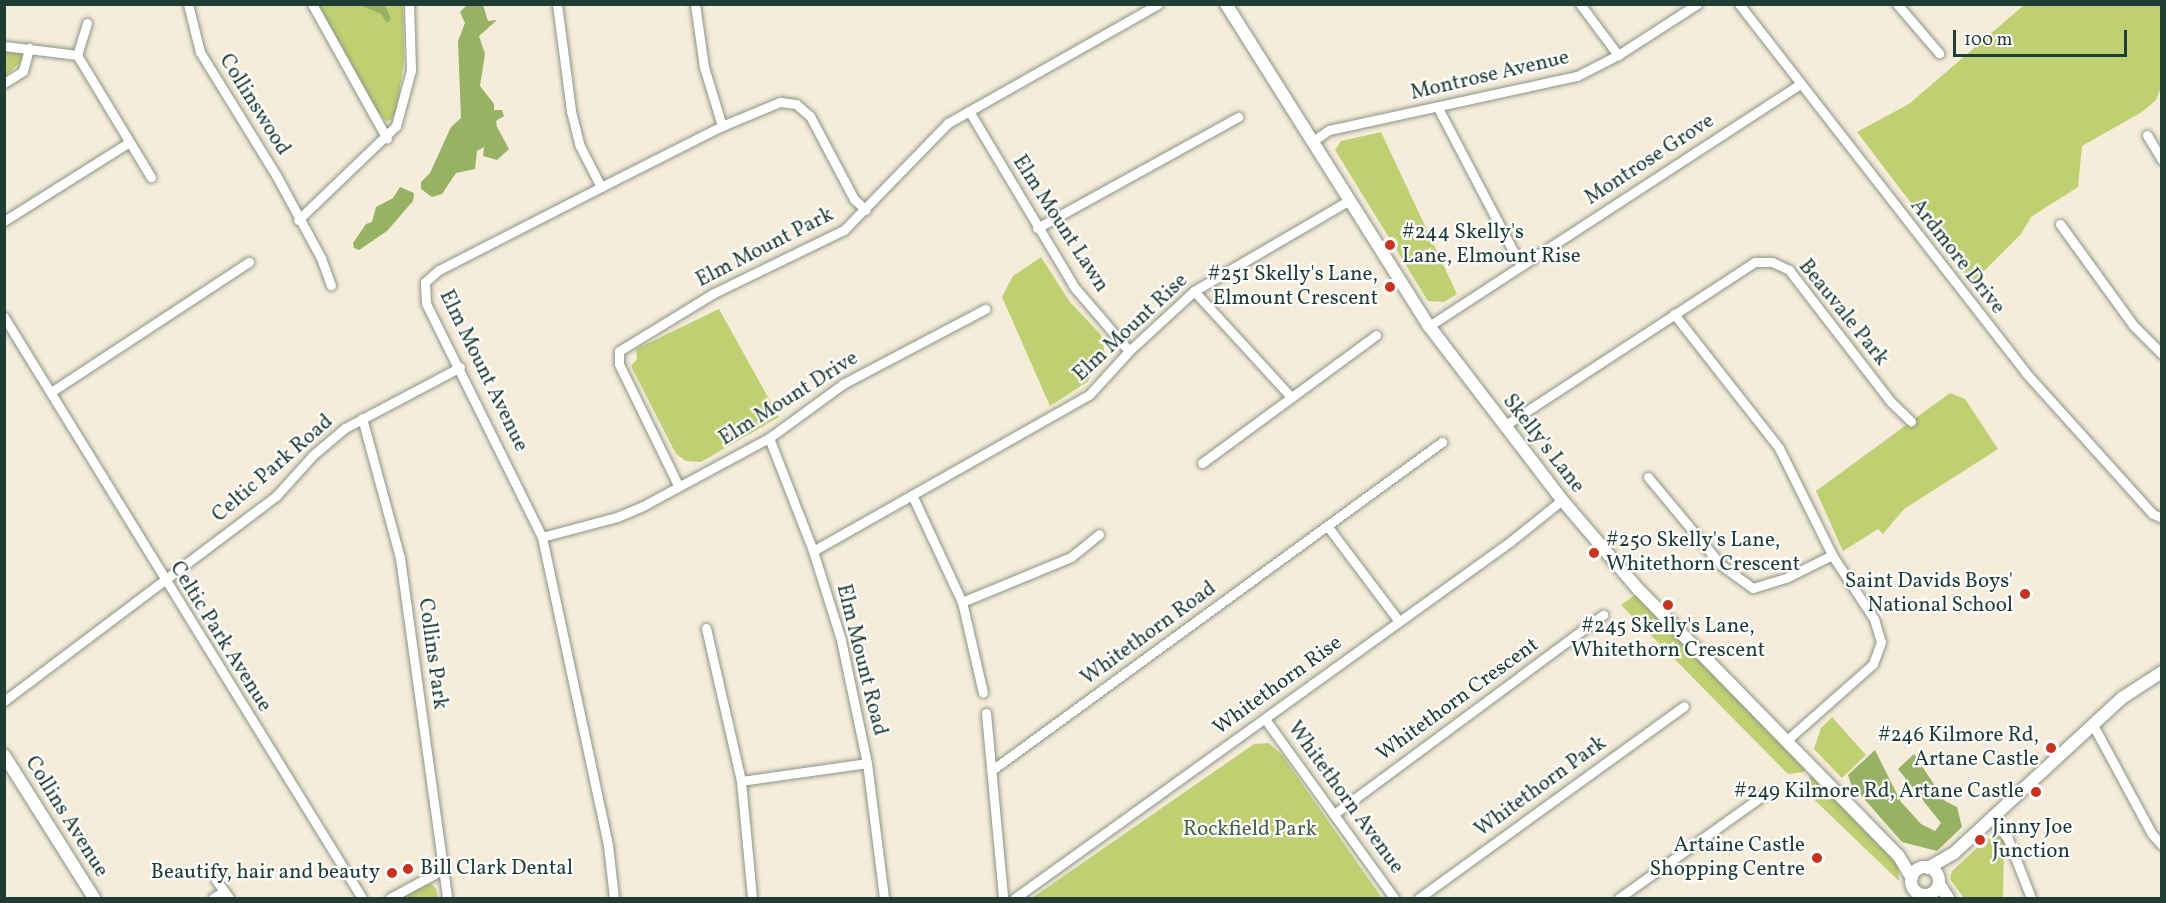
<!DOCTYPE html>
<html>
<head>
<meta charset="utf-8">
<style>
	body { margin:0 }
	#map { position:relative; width:2166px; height:903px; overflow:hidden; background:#f5ecd9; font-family:Vollkorn,serif }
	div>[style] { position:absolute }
	.green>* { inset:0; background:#bfd072 }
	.forest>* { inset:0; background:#97b264 }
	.roads { filter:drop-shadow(0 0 2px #8a9486) drop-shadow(0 0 2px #8a9486) }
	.street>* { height:9px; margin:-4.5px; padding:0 4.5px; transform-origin:4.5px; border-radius:4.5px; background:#fff }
	.secondary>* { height:12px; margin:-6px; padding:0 6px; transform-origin:6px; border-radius:6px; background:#fff }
	.secondary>.ring { margin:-6px; padding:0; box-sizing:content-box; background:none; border:12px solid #fff; border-radius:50% }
	.dots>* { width:16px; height:16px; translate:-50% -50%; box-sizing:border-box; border:3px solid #fff; border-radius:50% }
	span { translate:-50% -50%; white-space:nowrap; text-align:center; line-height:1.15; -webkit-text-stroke:4.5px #fff; paint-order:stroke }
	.street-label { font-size:21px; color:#1f3d34 }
	.poi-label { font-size:21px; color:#1f3d34 }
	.left { translate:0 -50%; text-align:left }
	.right { translate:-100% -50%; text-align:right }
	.park-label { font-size:21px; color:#476244 }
	.frame { position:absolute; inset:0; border:6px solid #1f3d34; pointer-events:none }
	.scale { position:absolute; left:1953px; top:30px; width:174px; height:27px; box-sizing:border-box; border:3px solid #1f3d34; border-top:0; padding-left:8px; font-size:18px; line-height:21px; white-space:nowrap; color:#1f3d34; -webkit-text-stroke:4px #fff; paint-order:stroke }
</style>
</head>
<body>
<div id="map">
	<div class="green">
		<div style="clip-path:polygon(318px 5px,403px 5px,404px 61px,397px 108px,391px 120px,386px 121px,378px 112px)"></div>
		<div style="clip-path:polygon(2024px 5px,2161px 5px,2161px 87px,2156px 100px,2142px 112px,2082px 146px,2078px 187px,2031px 217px,2021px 234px,1972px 283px,1857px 132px,1909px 104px)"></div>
		<div style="clip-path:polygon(5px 51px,20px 53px,23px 60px,5px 76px)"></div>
		<div style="clip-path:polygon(1381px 132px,1457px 294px,1444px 302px,1428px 301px,1335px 150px,1341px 141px)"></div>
		<div style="clip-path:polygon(1041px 257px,1070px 302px,1101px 335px,1105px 354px,1087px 382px,1050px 406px,1002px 297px,1013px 276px)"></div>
		<div style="clip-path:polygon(719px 309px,779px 417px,701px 462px,686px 461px,676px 454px,631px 366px,637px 359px,636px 349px)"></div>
		<div style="clip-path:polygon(1950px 393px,1965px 399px,1998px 449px,1904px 509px,1883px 534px,1878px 529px,1843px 551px,1816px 491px)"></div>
		<div style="clip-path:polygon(1635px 595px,1805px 768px,1804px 772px,1788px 774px,1621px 605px)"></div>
		<div style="clip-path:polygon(1832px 717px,1866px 755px,1842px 778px,1814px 749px,1821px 728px)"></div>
		<div style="clip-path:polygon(1269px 743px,1282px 755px,1382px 898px,1032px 898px,1254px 744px)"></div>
		<div style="clip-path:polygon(1811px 776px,1891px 855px,1898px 868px,1899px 881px,1801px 787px)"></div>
		<div style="clip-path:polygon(1997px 836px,2004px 841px,2003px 898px,1964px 898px,1950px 879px,1952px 871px,1987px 839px)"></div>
		<div style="clip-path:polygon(428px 882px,436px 888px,438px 898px,395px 898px)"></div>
	</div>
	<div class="forest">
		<div style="clip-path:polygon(360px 5px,385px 5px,391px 19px,387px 23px,381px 14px)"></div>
		<div style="clip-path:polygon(467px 5px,483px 5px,488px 21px,497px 20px,479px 36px,485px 54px,480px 86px,494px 104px,494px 110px,502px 110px,504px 116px,496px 121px,497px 127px,509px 149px,497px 160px,483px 156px,484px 147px,477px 151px,475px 169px,456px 173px,442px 194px,432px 197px,421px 189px,421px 182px,430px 173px,451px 127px,461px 118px,458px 41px,465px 23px,460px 12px)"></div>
		<div style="clip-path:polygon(400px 187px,414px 193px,413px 201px,387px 231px,359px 250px,354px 248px,353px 243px,366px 224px,372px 222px,376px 207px,393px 198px)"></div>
		<div style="clip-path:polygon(1875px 750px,1901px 802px,1921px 824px,1935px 831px,1941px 823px,1898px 769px,1914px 754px,1945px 801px,1957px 807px,1962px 827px,1937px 851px,1902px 842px,1851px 784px,1848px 775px)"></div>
	</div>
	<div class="roads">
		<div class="street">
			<div style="left:188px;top:4px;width:49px;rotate:76deg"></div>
			<div style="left:200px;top:52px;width:145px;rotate:58.3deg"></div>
			<div style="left:276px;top:175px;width:94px;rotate:61.5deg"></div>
			<div style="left:321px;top:258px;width:29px;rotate:70deg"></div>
			<div style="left:312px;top:4px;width:154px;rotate:60.9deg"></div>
			<div style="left:557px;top:4px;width:108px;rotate:82.5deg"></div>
			<div style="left:571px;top:111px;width:36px;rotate:76deg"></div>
			<div style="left:580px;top:146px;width:46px;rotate:62.9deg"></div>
			<div style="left:695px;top:4px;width:64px;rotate:81.9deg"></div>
			<div style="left:704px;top:67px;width:62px;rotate:73deg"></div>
			<div style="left:1580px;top:4px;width:64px;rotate:53.3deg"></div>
			<div style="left:1739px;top:4px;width:466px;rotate:52.1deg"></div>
			<div style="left:2025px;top:372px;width:191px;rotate:48deg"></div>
			<div style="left:2153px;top:514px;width:10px;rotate:24deg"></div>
			<div style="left:1897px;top:4px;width:65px;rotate:49.4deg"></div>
			<div style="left:87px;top:23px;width:34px;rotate:107deg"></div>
			<div style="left:77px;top:55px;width:143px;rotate:58.8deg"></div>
			<div style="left:4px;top:46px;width:74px;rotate:7deg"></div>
			<div style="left:4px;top:83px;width:22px;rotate:-32deg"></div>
			<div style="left:23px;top:71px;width:24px;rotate:-75deg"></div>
			<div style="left:1438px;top:108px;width:178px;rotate:62.3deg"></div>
			<div style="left:969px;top:111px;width:206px;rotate:59.1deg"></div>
			<div style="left:1075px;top:288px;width:83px;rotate:49.4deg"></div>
			<div style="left:2147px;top:135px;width:29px;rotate:59deg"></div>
			<div style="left:1313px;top:141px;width:19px;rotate:-35deg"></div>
			<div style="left:1329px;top:130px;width:254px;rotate:-12.3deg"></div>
			<div style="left:1577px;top:76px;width:46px;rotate:-27.1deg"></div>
			<div style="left:1618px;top:55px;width:94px;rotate:-32.8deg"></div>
			<div style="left:298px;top:220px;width:136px;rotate:-43.8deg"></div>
			<div style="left:396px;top:126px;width:58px;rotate:-75deg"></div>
			<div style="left:411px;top:70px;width:66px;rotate:-91.7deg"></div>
			<div style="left:4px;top:221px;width:146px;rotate:-32.2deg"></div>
			<div style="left:2060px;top:224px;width:125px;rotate:54.1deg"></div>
			<div style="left:2133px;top:325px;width:41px;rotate:45deg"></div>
			<div style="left:1037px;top:228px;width:230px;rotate:-28.9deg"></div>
			<div style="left:1194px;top:291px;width:144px;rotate:47.5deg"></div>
			<div style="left:1674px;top:314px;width:170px;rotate:51.9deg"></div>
			<div style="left:1779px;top:448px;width:119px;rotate:63.6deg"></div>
			<div style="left:1832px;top:555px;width:77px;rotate:56.7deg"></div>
			<div style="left:1874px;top:619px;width:24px;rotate:73deg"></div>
			<div style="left:1881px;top:642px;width:23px;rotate:110deg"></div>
			<div style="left:1873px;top:664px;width:115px;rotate:138.5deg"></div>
			<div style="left:4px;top:317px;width:682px;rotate:58.36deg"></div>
			<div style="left:1429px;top:326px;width:443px;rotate:-33.1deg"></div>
			<div style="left:51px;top:392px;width:237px;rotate:-33.3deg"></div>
			<div style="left:362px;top:418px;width:145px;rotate:74.8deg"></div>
			<div style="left:400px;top:558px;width:343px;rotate:82.1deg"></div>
			<div style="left:1504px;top:426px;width:300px;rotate:-33.2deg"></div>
			<div style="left:1755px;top:262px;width:17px"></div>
			<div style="left:1772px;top:262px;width:19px;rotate:25deg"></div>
			<div style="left:1789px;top:270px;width:167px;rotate:52.3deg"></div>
			<div style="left:1891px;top:402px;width:28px;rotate:44deg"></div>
			<div style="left:769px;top:438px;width:121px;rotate:68.7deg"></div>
			<div style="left:813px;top:551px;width:93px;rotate:72.5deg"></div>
			<div style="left:841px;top:640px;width:126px;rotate:78.1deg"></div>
			<div style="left:867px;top:763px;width:136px;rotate:82.8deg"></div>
			<div style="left:1202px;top:463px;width:216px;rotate:-36.3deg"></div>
			<div style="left:1648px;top:477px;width:114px;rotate:50.3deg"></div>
			<div style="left:1721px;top:565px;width:39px;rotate:36deg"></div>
			<div style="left:1753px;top:588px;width:34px;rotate:-17deg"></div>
			<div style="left:1786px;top:578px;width:51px;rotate:-26.6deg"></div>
			<div style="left:678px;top:485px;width:135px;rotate:-116deg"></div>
			<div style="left:619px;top:364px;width:13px;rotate:-90deg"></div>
			<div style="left:619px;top:351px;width:111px;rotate:-31.4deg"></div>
			<div style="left:714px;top:293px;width:144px;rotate:-25.9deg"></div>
			<div style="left:844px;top:230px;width:149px;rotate:-45.8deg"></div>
			<div style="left:948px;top:123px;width:241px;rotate:-29.5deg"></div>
			<div style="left:912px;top:495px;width:118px;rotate:65deg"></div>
			<div style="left:962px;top:602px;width:93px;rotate:77deg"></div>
			<div style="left:1328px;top:527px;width:116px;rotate:53deg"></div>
			<div style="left:542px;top:537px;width:78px;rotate:-14.9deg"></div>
			<div style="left:617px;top:517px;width:28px;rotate:-23deg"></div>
			<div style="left:643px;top:506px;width:143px;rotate:-28.4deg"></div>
			<div style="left:769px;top:438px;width:92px;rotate:-36.1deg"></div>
			<div style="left:843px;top:384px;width:161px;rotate:-27.8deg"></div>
			<div style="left:813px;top:551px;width:317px;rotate:-29.5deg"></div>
			<div style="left:1089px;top:395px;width:59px;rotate:-47.7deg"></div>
			<div style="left:1129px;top:351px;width:88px;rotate:-42.7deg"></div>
			<div style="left:1194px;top:291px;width:178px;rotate:-30.3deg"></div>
			<div style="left:962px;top:602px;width:118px;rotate:-22.4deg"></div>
			<div style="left:1071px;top:557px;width:36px;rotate:-39deg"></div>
			<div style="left:706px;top:628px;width:157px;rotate:77.1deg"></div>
			<div style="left:741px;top:781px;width:118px;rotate:84.6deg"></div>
			<div style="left:4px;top:701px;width:341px;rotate:-37deg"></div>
			<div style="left:276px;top:496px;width:55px;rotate:-47.9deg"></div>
			<div style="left:313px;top:455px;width:42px;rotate:-40.2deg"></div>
			<div style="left:345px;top:428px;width:130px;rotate:-27.9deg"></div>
			<div style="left:986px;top:713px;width:186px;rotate:84.7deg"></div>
			<div style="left:1265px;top:719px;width:221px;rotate:54.2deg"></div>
			<div style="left:2093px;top:725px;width:124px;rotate:61.6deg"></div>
			<div style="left:2152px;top:834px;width:15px;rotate:48deg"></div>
			<div style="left:992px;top:770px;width:557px;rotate:-36.09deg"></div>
			<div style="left:741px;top:781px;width:127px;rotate:-8.1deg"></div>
			<div style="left:1334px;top:814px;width:335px;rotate:-36.5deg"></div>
			<div style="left:1992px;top:817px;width:27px;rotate:54deg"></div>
			<div style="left:2008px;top:839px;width:63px;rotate:68.7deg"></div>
			<div style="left:216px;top:880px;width:22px;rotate:54deg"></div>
			<div style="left:213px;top:898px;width:13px;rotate:-32deg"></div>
			<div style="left:390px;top:898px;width:59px;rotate:-28.3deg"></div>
			<div style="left:614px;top:898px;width:53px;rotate:-96.5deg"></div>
			<div style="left:608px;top:845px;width:315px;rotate:-102.1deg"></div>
			<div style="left:542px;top:537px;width:261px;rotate:-116.4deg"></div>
			<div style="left:426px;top:303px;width:21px;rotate:-93deg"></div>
			<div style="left:425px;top:282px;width:18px;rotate:-41deg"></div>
			<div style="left:439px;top:270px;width:182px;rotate:-27.1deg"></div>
			<div style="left:601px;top:187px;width:136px;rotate:-26.8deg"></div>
			<div style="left:722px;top:126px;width:63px;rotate:-22.5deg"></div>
			<div style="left:780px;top:102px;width:16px;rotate:7deg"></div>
			<div style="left:796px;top:104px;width:18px;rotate:41deg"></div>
			<div style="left:810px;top:116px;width:94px;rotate:62.1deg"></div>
			<div style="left:854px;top:199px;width:16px;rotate:43deg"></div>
			<div style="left:1015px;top:898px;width:611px;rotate:-35.74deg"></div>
			<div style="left:1511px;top:541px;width:65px;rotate:-38.8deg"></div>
			<div style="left:1419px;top:898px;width:327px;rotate:-35.9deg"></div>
			<div style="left:1619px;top:898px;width:181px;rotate:-35.5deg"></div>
		</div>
		<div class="secondary">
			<div style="left:1226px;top:4px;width:381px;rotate:57.8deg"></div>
			<div style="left:1429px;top:326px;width:219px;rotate:52.6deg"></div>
			<div style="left:1562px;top:500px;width:117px;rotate:49.5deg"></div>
			<div style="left:1638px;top:589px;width:372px;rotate:45.7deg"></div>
			<div style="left:1898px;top:855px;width:27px;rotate:59deg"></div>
			<div style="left:4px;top:755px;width:169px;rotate:57.8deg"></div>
			<div class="ring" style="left:1911px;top:867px;width:16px;height:16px"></div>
			<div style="left:1928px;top:868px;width:30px;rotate:-30deg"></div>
			<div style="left:1954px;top:853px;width:229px;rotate:-42.7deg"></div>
			<div style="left:2122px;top:698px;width:48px;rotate:-33deg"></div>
			<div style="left:1939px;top:884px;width:17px;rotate:57deg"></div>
		</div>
	</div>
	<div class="dots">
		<div style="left:1390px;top:245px;background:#c8321e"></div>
		<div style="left:1390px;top:287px;background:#c8321e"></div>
		<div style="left:1594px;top:553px;background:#c8321e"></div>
		<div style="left:2025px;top:594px;background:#c8321e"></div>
		<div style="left:1668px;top:605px;background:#c8321e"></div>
		<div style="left:2051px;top:748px;background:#c8321e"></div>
		<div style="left:2036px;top:792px;background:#c8321e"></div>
		<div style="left:1980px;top:840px;background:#c8321e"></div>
		<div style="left:1817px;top:858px;background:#c8321e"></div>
		<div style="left:408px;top:869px;background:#c8321e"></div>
		<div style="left:392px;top:873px;background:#c8321e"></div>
	</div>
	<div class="street-label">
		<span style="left:1490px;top:76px;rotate:-13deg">Montrose Avenue</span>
		<span style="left:254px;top:105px;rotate:58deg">Collinswood</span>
		<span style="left:1650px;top:160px;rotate:-33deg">Montrose Grove</span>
		<span style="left:1060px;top:224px;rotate:57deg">Elm Mount Lawn</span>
		<span style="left:765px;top:248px;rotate:-27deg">Elm Mount Park</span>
		<span style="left:1957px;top:257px;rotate:52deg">Ardmore Drive</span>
		<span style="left:1843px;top:313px;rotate:51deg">Beauvale Park</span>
		<span style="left:1131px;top:328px;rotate:-43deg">Elm Mount Rise</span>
		<span style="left:483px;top:371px;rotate:64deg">Elm Mount Avenue</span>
		<span style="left:789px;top:399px;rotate:-32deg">Elm Mount Drive</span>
		<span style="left:1543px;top:444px;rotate:52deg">Skelly's Lane</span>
		<span style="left:273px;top:469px;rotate:-41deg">Celtic Park Road</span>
		<span style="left:1149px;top:634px;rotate:-36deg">Whitethorn Road</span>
		<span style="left:220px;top:637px;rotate:58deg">Celtic Park Avenue</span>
		<span style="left:432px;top:654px;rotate:82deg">Collins Park</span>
		<span style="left:861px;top:660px;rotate:76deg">Elm Mount Road</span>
		<span style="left:1278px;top:686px;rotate:-36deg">Whitethorn Rise</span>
		<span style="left:1458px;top:700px;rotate:-36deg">Whitethorn Crescent</span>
		<span style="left:1541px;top:787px;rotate:-36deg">Whitethorn Park</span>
		<span style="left:1345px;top:798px;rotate:54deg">Whitethorn Avenue</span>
		<span style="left:66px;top:817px;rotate:58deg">Collins Avenue</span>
	</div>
	<div class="poi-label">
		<span class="left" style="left:1402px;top:245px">#244 Skelly's<br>Lane, Elmount Rise</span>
		<span class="right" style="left:1378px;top:287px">#251 Skelly's Lane,<br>Elmount Crescent</span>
		<span class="left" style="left:1606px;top:553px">#250 Skelly's Lane,<br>Whitethorn Crescent</span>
		<span class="right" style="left:2013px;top:594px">Saint Davids Boys'<br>National School</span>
		<span style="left:1668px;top:639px">#245 Skelly's Lane,<br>Whitethorn Crescent</span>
		<span class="right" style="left:2039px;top:748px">#246 Kilmore Rd,<br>Artane Castle</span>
		<span class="right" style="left:2024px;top:792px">#249 Kilmore Rd, Artane Castle</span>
		<span class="left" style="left:1992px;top:840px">Jinny Joe<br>Junction</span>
		<span class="right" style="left:1805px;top:858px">Artaine Castle<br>Shopping Centre</span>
		<span class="left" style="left:420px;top:869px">Bill Clark Dental</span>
		<span class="right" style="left:380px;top:873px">Beautify, hair and beauty</span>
	</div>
	<div class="park-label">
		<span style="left:1250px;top:830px">Rockfield Park</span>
	</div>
	<div class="frame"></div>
	<div class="scale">100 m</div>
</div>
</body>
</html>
